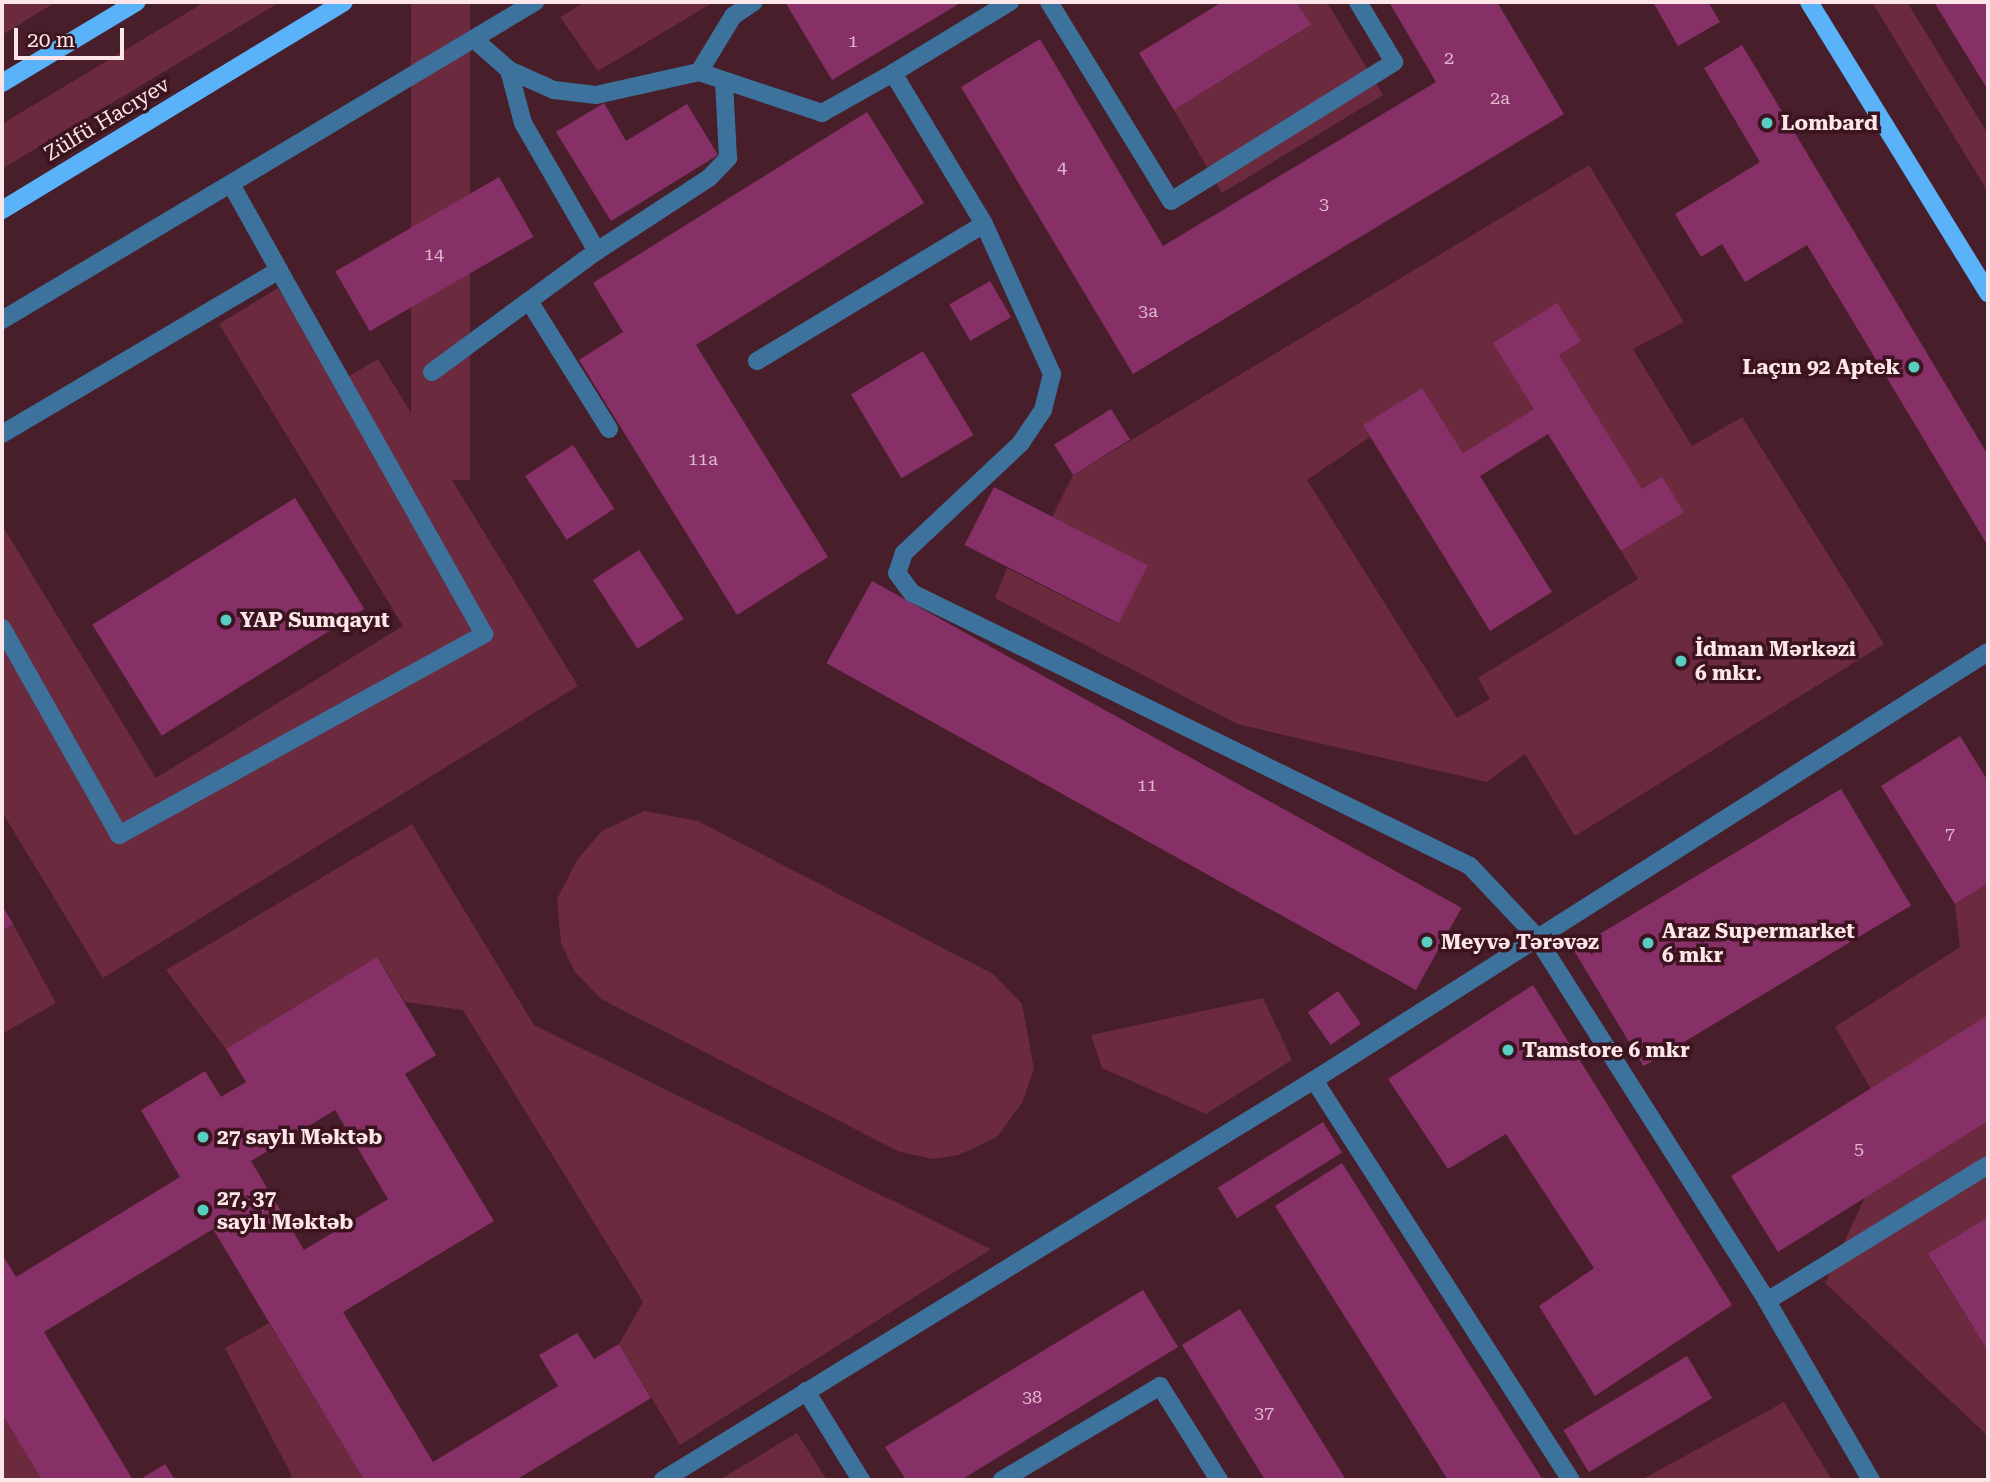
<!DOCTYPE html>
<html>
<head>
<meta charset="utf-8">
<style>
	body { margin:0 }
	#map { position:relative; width:1990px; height:1482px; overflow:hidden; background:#471e29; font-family:"Roboto Serif",serif }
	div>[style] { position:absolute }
	.green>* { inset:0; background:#6c2a3e; transform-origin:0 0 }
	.building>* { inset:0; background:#873068; transform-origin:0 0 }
	.minor>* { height:18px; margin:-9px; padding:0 9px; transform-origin:9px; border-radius:9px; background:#3c729c }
	.major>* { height:18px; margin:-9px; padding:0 9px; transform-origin:9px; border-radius:9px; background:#5ab3f9 }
	.dots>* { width:19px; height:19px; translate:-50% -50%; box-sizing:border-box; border:4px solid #3c141f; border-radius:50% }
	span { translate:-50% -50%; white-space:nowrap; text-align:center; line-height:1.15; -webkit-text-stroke:7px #3c141f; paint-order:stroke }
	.number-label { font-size:18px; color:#e0b8ca }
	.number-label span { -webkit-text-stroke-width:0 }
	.street-label { font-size:21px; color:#fde6ea }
	.poi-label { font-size:21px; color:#fde6ea; font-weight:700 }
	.left { translate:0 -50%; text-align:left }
	.right { translate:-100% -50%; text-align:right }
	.frame { position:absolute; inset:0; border:4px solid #fde6ea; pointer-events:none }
	.scale { position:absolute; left:14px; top:28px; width:110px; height:32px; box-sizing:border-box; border:4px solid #fde6ea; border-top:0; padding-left:9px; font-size:21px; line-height:24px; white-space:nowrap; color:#fde6ea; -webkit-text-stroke:5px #3c141f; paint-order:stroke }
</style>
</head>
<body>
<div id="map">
	<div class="green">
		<div style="clip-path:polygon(2px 2px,56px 2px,2px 35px)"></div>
		<div style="clip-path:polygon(205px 2px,280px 2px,2px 169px,2px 124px)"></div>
		<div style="left:411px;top:2px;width:59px;height:478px"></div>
		<div style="clip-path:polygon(585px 2px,714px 2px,598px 71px,560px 17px)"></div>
		<div style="clip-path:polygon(1296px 2px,1327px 2px,1383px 95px,1222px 193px,1174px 110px,1310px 26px)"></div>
		<div style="clip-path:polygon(1872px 2px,1907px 2px,1988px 134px,1988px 192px)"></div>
		<div style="clip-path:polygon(evenodd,1589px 165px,1684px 322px,1633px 349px,1692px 446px,1742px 417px,1884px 644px,1575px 836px,1525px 754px,1487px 782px,1237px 724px,995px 598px,1007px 568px,1118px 624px,1148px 566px,1052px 517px,1073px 475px,1589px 165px,1556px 303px,1559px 355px,1642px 489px,1683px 512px,1621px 551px,1638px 579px,1478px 678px,1490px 699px,1457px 718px,1307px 480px,1370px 437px,1363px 425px,1422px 388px,1463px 453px,1534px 409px,1556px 303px)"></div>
		<div style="clip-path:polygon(278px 288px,336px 384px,378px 359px,578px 686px,103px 978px,2px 812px,2px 525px,156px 778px,403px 626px,219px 324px)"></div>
		<div style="clip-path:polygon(644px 811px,698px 821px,993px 974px,1022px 1004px,1034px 1069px,1022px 1103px,997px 1137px,959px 1155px,933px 1159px,900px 1152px,601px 999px,575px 972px,561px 943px,557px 899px,577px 860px,602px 831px)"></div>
		<div style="clip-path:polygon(412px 824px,534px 1025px,991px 1249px,680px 1445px,619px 1344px,643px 1302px,463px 1010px,405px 1002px,377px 957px,226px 1049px,166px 970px)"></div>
		<div style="clip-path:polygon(1988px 883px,1988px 1015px,1871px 1089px,1835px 1027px,1960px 947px,1955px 904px)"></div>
		<div style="clip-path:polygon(13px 924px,56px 1003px,2px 1034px,2px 931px)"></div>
		<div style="clip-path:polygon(1263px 998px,1292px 1060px,1206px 1114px,1102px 1068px,1091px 1035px)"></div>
		<div style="clip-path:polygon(1988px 1121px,1988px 1217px,1928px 1255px,1988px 1351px,1988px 1436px,1825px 1283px,1865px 1197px)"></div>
		<div style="clip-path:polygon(269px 1323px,364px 1480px,286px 1480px,292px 1476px,225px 1348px)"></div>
		<div style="clip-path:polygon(1784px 1402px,1832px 1480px,1641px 1480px)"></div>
		<div style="clip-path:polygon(2px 1414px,42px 1480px,2px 1480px)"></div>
		<div style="clip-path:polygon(797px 1433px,827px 1480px,719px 1480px)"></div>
	</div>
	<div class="building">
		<div style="clip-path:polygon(785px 2px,962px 2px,832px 80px)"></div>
		<div style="clip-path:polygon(1222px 2px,1296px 2px,1311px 25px,1174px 110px,1139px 53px)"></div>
		<div style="clip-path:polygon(1389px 2px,1497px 2px,1564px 114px,1133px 374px,961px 87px,1040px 39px,1163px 246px,1436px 82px)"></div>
		<div style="clip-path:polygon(1653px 2px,1708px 2px,1720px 22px,1678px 46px)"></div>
		<div style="clip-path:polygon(1934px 2px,1988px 2px,1988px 90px)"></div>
		<div style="clip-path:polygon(1742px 45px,1988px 455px,1988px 546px,1807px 245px,1745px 282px,1722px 244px,1701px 257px,1675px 214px,1760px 162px,1704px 68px)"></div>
		<div style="clip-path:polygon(604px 103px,626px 141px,687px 104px,718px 155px,611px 221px,556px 132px)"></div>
		<div style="clip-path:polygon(867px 112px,924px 203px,696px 345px,828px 557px,737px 615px,579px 360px,623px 332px,593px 283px)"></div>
		<div style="left:499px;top:177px;width:69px;height:189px;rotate:60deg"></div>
		<div style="left:990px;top:281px;width:42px;height:47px;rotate:60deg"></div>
		<div style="clip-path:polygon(1557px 303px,1581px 341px,1559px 355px,1642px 489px,1662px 477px,1684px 512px,1621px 551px,1548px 434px,1480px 476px,1552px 592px,1490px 631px,1363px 425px,1422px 388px,1463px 453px,1534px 409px,1493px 343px)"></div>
		<div style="left:923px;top:351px;width:98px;height:84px;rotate:59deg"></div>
		<div style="left:1111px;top:409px;width:36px;height:67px;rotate:58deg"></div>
		<div style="left:573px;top:445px;width:76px;height:57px;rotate:57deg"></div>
		<div style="left:994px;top:487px;width:173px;height:65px;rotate:27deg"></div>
		<div style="left:295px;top:498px;width:131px;height:239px;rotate:58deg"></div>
		<div style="left:639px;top:550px;width:82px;height:55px;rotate:57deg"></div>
		<div style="left:872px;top:581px;width:674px;height:94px;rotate:29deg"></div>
		<div style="clip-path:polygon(1960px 736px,1988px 781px,1988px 883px,1955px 904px,1881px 786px)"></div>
		<div style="left:1841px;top:789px;width:136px;height:312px;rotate:59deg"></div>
		<div style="clip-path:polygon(2px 905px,13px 924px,2px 931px)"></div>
		<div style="clip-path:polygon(evenodd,377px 957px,436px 1055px,405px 1074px,494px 1221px,343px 1312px,433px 1462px,558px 1386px,539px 1355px,577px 1333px,594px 1359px,619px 1344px,651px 1398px,516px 1480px,364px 1480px,213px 1229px,44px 1332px,133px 1480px,42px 1480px,2px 1414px,2px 1254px,16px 1277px,180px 1177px,141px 1110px,205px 1071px,221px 1097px,246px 1082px,226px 1049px,377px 957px,335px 1110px,388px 1199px,304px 1250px,251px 1161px,335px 1110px)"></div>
		<div style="clip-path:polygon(1533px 985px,1732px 1305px,1595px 1396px,1539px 1306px,1594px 1268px,1506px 1134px,1448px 1169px,1388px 1079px)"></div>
		<div style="left:1338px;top:991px;width:40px;height:37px;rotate:55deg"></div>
		<div style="clip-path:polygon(1988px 1015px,1988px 1121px,1778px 1252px,1731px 1176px)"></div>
		<div style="left:1323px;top:1122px;width:36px;height:124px;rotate:58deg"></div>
		<div style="clip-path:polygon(1342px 1163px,1543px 1480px,1448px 1480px,1275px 1206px)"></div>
		<div style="clip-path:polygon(1988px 1217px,1988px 1351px,1928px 1254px)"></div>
		<div style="clip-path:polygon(1143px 1290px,1178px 1347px,961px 1480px,906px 1480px,885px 1447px)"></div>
		<div style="clip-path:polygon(1240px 1309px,1346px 1480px,1265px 1480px,1182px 1345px)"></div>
		<div style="left:1687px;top:1356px;width:49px;height:144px;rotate:59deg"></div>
		<div style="clip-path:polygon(165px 1464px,175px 1480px,139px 1480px)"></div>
	</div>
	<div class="minor">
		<div style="left:1049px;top:2px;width:233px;rotate:58.5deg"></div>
		<div style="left:1171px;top:201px;width:263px;rotate:-31.9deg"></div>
		<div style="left:1394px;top:62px;width:70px;rotate:-121deg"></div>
		<div style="left:475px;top:40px;width:45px;rotate:41.4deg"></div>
		<div style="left:509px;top:70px;width:49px;rotate:24deg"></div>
		<div style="left:554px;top:90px;width:42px;rotate:6.8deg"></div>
		<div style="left:596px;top:95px;width:106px;rotate:-12.6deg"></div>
		<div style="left:699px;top:72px;width:130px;rotate:18.4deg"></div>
		<div style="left:822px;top:113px;width:81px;rotate:-29.4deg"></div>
		<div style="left:893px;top:73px;width:176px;rotate:58.9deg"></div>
		<div style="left:984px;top:224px;width:165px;rotate:65.6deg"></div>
		<div style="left:1052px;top:374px;width:37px;rotate:104deg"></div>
		<div style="left:1043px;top:410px;width:40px;rotate:124deg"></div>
		<div style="left:1021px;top:443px;width:161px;rotate:136.8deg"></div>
		<div style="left:904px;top:553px;width:21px;rotate:109deg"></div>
		<div style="left:897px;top:573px;width:25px;rotate:53deg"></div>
		<div style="left:912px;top:593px;width:621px;rotate:26.07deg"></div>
		<div style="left:1470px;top:866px;width:95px;rotate:46.7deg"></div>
		<div style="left:1535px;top:935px;width:433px;rotate:57.6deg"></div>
		<div style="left:509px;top:70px;width:55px;rotate:75.2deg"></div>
		<div style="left:523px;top:123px;width:148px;rotate:60deg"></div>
		<div style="left:699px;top:72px;width:66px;rotate:-58.7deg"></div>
		<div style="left:733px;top:16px;width:25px;rotate:-34deg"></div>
		<div style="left:893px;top:73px;width:137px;rotate:-31.3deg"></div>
		<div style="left:529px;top:301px;width:151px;rotate:58deg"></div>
		<div style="left:2px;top:320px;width:621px;rotate:-30.82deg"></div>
		<div style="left:757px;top:361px;width:265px;rotate:-31.1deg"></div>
		<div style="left:432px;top:372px;width:205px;rotate:-36.3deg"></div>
		<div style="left:597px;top:251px;width:134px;rotate:-33.1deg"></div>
		<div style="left:709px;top:178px;width:28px;rotate:-46deg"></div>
		<div style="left:728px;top:158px;width:77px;rotate:-93deg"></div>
		<div style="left:2px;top:434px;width:322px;rotate:-30.6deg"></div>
		<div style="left:279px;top:270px;width:96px;rotate:-119.2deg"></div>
		<div style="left:2px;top:628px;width:238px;rotate:60.5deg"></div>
		<div style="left:119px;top:835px;width:417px;rotate:-28.8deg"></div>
		<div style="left:484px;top:634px;width:418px;rotate:-119.4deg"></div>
		<div style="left:1314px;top:1080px;width:475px;rotate:57.3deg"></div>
		<div style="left:806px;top:1391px;width:105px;rotate:58.3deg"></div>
		<div style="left:663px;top:1480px;width:764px;rotate:-31.57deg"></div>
		<div style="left:1314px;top:1080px;width:798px;rotate:-32.42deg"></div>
		<div style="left:1002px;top:1480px;width:184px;rotate:-30.7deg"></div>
		<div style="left:1160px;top:1386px;width:111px;rotate:57.9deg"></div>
		<div style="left:1871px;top:1480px;width:207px;rotate:-120.2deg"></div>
		<div style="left:1767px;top:1301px;width:259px;rotate:-31.6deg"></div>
	</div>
	<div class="major">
		<div style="left:1809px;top:2px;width:342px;rotate:58.4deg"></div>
		<div style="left:2px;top:83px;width:157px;rotate:-31deg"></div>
		<div style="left:2px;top:210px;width:400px;rotate:-31.3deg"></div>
	</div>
	<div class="dots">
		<div style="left:1767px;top:123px;background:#58cec0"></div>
		<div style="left:1914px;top:367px;background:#58cec0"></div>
		<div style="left:226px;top:620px;background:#58cec0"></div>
		<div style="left:1681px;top:661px;background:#58cec0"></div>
		<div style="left:1427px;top:942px;background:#58cec0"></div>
		<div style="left:1648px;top:943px;background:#58cec0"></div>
		<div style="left:1508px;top:1050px;background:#58cec0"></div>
		<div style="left:203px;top:1137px;background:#58cec0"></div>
		<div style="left:203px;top:1210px;background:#58cec0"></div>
	</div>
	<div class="number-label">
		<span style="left:853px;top:41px">1</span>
		<span style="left:1449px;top:58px">2</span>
		<span style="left:1500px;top:98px">2a</span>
		<span style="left:1062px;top:167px">4</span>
		<span style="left:1324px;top:204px">3</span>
		<span style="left:434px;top:254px">14</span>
		<span style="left:1148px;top:311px">3a</span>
		<span style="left:703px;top:459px">11a</span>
		<span style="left:1147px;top:785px">11</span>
		<span style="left:1950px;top:834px">7</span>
		<span style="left:1859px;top:1149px">5</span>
		<span style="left:1032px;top:1397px">38</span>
		<span style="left:1264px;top:1413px">37</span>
	</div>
	<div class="street-label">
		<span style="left:107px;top:119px;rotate:-31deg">Zülfü Hacıyev</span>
	</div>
	<div class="poi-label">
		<span class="left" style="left:1781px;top:123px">Lombard</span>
		<span class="right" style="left:1900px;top:367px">Laçın 92 Aptek</span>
		<span class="left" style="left:240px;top:620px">YAP Sumqayıt</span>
		<span class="left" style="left:1695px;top:661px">İdman Mәrkәzi<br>6 mkr.</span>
		<span class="left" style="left:1662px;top:943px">Araz Supermarket<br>6 mkr</span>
		<span class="left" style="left:1441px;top:942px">Meyvə Tərəvəz</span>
		<span class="left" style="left:1522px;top:1050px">Tamstore 6 mkr</span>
		<span class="left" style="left:217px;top:1137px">27 saylı Məktəb</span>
		<span class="left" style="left:217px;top:1210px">27, 37<br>saylı Məktəb</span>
	</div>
	<div class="frame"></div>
	<div class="scale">20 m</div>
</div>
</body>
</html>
